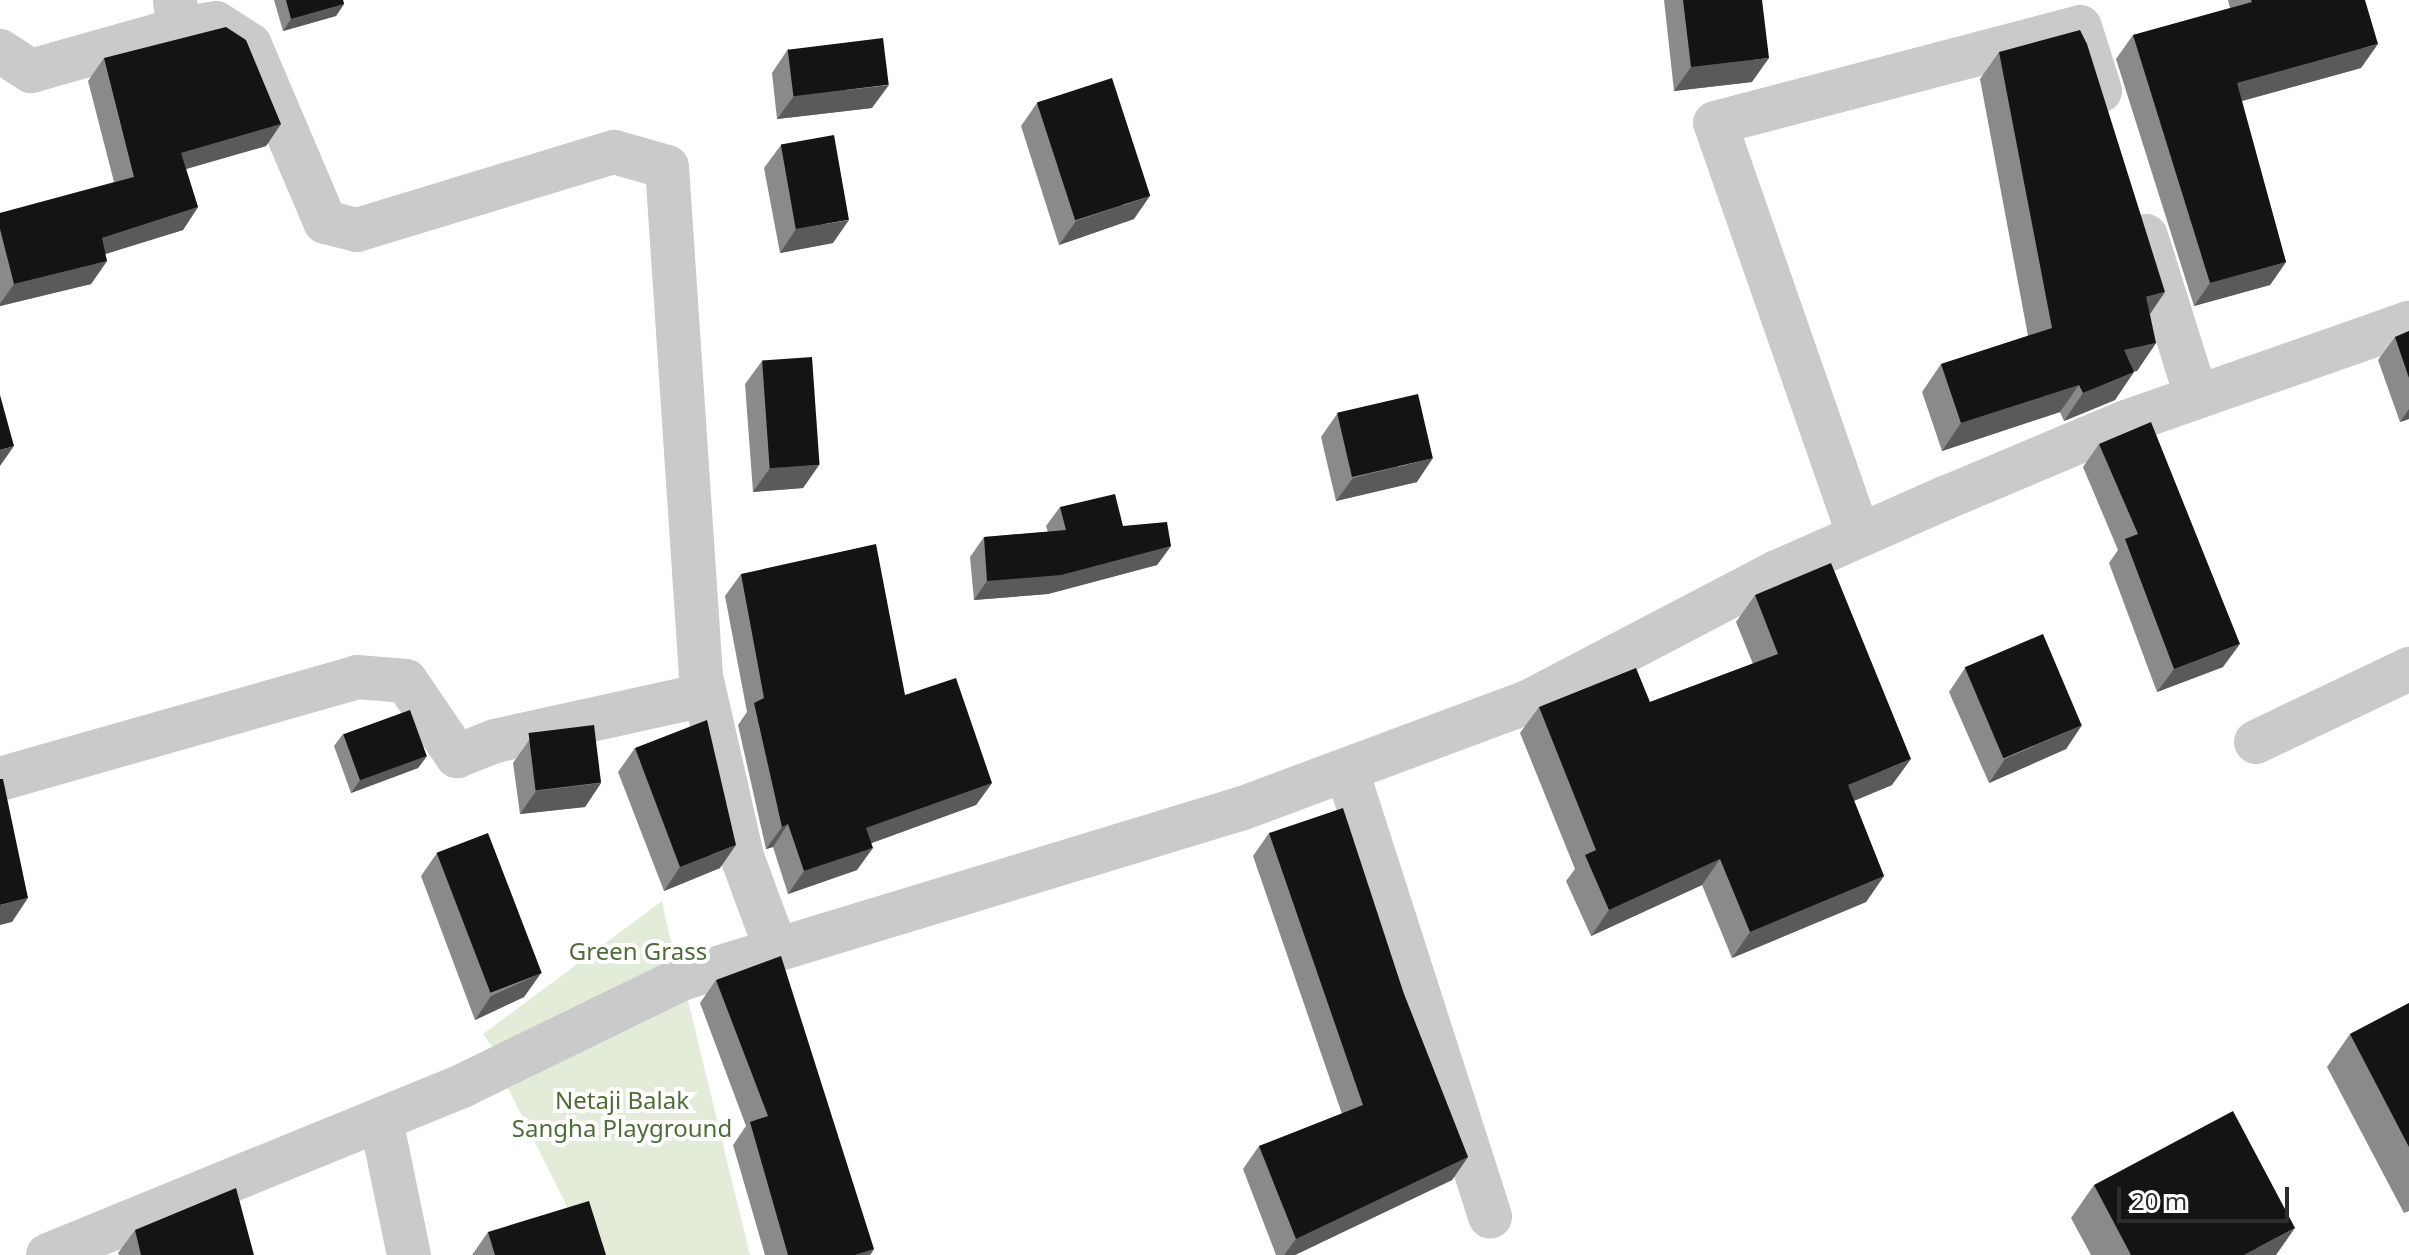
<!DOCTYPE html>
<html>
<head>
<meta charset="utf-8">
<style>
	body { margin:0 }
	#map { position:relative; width:2409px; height:1255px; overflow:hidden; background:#fff; font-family:"Noto Sans",sans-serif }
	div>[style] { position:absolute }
	.green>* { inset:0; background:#e3ecd9 }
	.minor>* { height:44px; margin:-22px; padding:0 22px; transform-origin:22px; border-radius:22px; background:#cacaca }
	.wall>* { inset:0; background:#8a8a8a }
	.shaded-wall>* { inset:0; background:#5a5a5a }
	.building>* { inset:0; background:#141414; transform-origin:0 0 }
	span { translate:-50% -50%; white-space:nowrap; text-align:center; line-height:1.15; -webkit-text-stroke:8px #fff; paint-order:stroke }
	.park-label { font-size:24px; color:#4e6d36 }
	.scale { position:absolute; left:2117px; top:1187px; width:172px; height:36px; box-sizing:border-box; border:4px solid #2d2d2d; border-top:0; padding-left:10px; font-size:24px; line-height:28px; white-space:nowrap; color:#2d2d2d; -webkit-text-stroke:6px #fff; paint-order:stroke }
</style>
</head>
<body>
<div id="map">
	<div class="green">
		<div style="clip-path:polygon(662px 901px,675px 960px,500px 1058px,483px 1034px)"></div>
		<div style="clip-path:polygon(683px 980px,750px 1255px,591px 1255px,501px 1074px)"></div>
	</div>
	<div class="minor">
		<div style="left:179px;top:29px;width:37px;rotate:-9deg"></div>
		<div style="left:216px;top:23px;width:40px;rotate:32.9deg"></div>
		<div style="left:250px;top:45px;width:192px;rotate:67deg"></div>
		<div style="left:325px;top:222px;width:33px;rotate:14deg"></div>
		<div style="left:357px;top:230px;width:269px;rotate:-16.9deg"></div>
		<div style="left:614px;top:152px;width:55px;rotate:15.8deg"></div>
		<div style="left:667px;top:167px;width:510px;rotate:86.18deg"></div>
		<div style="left:701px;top:676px;width:186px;rotate:77.2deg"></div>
		<div style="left:742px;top:857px;width:98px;rotate:69.7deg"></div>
		<div style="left:0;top:51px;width:37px;rotate:33deg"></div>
		<div style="left:31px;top:71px;width:154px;rotate:-15.8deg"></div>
		<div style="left:179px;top:29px;width:29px;rotate:-98deg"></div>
		<div style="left:2146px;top:236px;width:168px;rotate:72.6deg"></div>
		<div style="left:1859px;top:536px;width:437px;rotate:-109.2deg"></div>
		<div style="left:1715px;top:123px;width:377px;rotate:-14.7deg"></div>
		<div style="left:2080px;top:27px;width:67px;rotate:72.6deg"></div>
		<div style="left:2256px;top:742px;width:170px;rotate:-25.5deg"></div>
		<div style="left:1347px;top:771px;width:468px;rotate:72.2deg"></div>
		<div style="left:0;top:779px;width:371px;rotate:-15.9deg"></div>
		<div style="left:357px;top:677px;width:49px;rotate:4.7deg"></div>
		<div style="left:406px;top:681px;width:91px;rotate:55.8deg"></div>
		<div style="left:457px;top:756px;width:41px;rotate:-21.5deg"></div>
		<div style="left:495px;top:741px;width:214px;rotate:-12.4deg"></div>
		<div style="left:381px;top:1120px;width:138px;rotate:78.3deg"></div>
		<div style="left:48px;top:1255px;width:449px;rotate:-22.2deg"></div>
		<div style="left:464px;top:1085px;width:242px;rotate:-26deg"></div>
		<div style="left:681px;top:979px;width:587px;rotate:-16.92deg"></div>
		<div style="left:1243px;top:808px;width:302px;rotate:-20.4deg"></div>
		<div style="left:1526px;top:703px;width:283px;rotate:-27.6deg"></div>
		<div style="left:1777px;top:572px;width:184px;rotate:-23.8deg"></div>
		<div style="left:1945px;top:498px;width:196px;rotate:-22.8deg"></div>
		<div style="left:2126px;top:422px;width:300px;rotate:-19.3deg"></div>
	</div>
	<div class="wall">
		<div style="clip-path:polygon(274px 0,343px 0,344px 4px,336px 16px,283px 31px)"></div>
		<div style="clip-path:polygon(1664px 0,1762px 0,1752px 82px,1674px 91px)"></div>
		<div style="clip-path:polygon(2228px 0,2365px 0,2361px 68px,2242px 101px,2286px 262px,2270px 285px,2194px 306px,2116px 59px,2133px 35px,2230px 8px)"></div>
		<div style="clip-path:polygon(788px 49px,872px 108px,777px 119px,772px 73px)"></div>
		<div style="clip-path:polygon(1999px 52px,2150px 314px,2156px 343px,2137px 371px,2134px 371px,2115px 400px,2064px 421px,2060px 412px,1942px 451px,1922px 392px,1941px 364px,2028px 336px,1980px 79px)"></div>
		<div style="clip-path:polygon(104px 58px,281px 124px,266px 146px,186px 169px,198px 207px,183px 230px,105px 254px,107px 261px,91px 284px,0 306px,0 213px,114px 182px,88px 81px)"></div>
		<div style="clip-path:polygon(1037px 103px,1134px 219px,1059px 245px,1021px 126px)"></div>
		<div style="clip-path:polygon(781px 145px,833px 243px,780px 253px,764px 168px)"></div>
		<div style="clip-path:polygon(2409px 331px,2409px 419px,2400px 422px,2378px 360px,2395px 337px)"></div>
		<div style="clip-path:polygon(762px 361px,819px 465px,803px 488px,753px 492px,745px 384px)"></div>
		<div style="clip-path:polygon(1337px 414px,1417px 482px,1336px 501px,1321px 437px)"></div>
		<div style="clip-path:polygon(2099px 444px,2223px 667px,2157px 692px,2109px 563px,2118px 550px,2083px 467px)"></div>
		<div style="clip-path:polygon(1060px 507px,1123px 526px,1171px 546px,1157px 565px,1048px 594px,974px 600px,970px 557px,984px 537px,1048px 532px,1046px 526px)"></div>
		<div style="clip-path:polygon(741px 574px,905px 695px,992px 783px,976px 805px,871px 843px,857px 870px,788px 894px,773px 847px,766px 849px,738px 725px,747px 712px,725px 596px)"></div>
		<div style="clip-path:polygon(1755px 595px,1892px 785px,1854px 801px,1884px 876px,1866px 902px,1732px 958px,1702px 885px,1591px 936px,1566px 881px,1575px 869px,1520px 733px,1539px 707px,1650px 702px,1753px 664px,1736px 622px)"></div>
		<div style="clip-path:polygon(1965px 668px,2082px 725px,2066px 749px,1989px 783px,1949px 692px)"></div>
		<div style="clip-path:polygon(343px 734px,427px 756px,418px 768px,351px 793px,334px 746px)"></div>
		<div style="clip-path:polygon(530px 739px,601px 783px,585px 807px,520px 814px,513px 763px)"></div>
		<div style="clip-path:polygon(635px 748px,720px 868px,664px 891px,618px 772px)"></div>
		<div style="clip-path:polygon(1269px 833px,1404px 994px,1468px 1157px,1452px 1180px,1295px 1255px,1276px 1255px,1243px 1169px,1259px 1146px,1342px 1114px,1253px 856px)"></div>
		<div style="clip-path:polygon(437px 853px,541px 973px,524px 997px,475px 1020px,421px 876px)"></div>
		<div style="clip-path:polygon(716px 980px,874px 1249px,870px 1255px,765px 1255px,733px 1145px,746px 1126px,700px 1003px)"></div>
		<div style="clip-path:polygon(2409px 1003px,2409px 1211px,2404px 1213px,2327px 1067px,2350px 1034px)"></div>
		<div style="clip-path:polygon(2094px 1185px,2276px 1255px,2091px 1255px,2071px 1218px)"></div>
		<div style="clip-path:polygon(135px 1230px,254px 1255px,119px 1255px,118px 1253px)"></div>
		<div style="clip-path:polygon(488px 1232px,606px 1255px,472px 1255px)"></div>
	</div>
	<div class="shaded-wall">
		<div style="clip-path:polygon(344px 4px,336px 16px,283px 31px,291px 19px)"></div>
		<div style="clip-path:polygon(2378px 44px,2361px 68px,2220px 107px,2237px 83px)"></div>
		<div style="clip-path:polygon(1769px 58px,1752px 82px,1674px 91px,1691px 67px)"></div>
		<div style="clip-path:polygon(889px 85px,872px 108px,777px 119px,794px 96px)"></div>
		<div style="clip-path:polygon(281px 124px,266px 146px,165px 175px,181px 153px)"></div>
		<div style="clip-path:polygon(1150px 196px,1134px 219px,1059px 245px,1076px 221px)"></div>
		<div style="clip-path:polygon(198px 207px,183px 230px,86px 260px,102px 238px)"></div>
		<div style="clip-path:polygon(849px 220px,833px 243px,780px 253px,796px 229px)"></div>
		<div style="clip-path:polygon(107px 261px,91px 284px,0 306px,0 304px,14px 284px)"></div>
		<div style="clip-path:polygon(2286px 262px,2270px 285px,2194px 306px,2210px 283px)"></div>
		<div style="clip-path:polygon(2165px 292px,2146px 320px,2146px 297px)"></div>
		<div style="clip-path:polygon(2156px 343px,2137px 371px,2105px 378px,2124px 350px)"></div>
		<div style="clip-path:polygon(2134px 372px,2115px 400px,2064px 421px,2083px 393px)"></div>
		<div style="clip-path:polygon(2079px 385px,2060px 412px,1942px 451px,1961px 423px)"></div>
		<div style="clip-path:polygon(2409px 409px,2409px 419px,2400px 422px)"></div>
		<div style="clip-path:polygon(14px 446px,0 466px,0 450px)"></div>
		<div style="clip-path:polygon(1433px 458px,1417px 482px,1336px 501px,1353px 478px)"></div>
		<div style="clip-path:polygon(819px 465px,803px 488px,753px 492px,770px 468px)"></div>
		<div style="clip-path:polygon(1171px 546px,1157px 565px,1048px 594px,974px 600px,987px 581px)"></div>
		<div style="clip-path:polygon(2240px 644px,2223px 667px,2157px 692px,2174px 669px)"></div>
		<div style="clip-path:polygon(2082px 725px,2066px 749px,1989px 783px,2005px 759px)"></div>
		<div style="clip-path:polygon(427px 756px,418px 768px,351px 793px,360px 780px)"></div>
		<div style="clip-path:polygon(1911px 759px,1892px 785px,1829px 811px,1848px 785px)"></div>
		<div style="clip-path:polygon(601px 783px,585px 807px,520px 814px,536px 791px)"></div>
		<div style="clip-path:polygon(992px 783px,976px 805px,850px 851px,866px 828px)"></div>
		<div style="clip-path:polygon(788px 824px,773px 847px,766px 849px,782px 827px)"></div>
		<div style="clip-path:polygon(736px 845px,720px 868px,664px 891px,680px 867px)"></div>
		<div style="clip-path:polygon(873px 848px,857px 870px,788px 894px,804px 871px)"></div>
		<div style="clip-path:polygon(1720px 859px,1702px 885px,1591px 936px,1609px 910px)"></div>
		<div style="clip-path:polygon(1884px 876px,1866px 902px,1732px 958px,1750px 932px)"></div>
		<div style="clip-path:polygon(28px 898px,12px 922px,0 925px,0 905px)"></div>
		<div style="clip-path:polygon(541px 973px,524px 997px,475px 1020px,491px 996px)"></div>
		<div style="clip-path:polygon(1468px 1157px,1452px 1180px,1295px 1255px,1284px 1255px,1296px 1239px)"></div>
		<div style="clip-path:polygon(2295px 1228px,2276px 1255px,2244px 1255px)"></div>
		<div style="clip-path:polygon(874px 1249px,870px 1255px,855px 1255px)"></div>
	</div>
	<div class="building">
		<div style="clip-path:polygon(286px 0,343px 0,344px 4px,291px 19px)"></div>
		<div style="clip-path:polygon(1683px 0,1762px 0,1769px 58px,1691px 67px)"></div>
		<div style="clip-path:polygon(2251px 0,2365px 0,2378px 44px,2237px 83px,2286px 262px,2210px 283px,2133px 35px,2252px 2px)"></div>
		<div style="clip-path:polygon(226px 27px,246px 40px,281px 124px,181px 153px,198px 207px,102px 238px,107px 261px,14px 284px,0 229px,0 213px,134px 177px,104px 58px)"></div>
		<div style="clip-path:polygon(2080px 30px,2087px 44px,2165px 292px,2146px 297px,2156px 343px,2124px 350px,2134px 372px,2083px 393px,2079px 385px,1961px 423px,1941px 364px,2052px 328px,1999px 52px)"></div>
		<div style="left:883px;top:38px;width:47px;height:96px;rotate:83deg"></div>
		<div style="left:1112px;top:78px;width:124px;height:79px;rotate:72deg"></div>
		<div style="left:834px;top:135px;width:86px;height:54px;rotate:80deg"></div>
		<div style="clip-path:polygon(2409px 331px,2409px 378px,2395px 337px)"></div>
		<div style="left:812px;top:357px;width:108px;height:50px;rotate:86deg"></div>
		<div style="left:1418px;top:394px;width:66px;height:83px;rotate:77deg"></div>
		<div style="clip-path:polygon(0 395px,14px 446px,0 450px)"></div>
		<div style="clip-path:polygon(2151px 422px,2240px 644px,2174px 669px,2125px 539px,2138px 534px,2099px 444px)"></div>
		<div style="clip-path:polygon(1115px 494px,1123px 526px,1167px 522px,1171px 546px,1061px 575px,987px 581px,984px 537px,1066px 530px,1060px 507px)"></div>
		<div style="clip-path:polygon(876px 544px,905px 695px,956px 678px,992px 783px,866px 828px,873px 848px,804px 871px,788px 824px,782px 827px,754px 703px,764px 698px,741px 574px)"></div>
		<div style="clip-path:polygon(1831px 563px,1911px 759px,1848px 785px,1884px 876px,1750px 932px,1720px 859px,1609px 910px,1585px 855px,1596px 850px,1539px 707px,1636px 668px,1650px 702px,1778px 654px,1755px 595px)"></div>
		<div style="left:2043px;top:634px;width:99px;height:85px;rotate:67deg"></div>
		<div style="left:410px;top:710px;width:49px;height:71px;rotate:70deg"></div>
		<div style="clip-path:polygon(707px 720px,736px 845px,680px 867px,635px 748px)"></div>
		<div style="left:594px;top:725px;width:58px;height:66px;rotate:83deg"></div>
		<div style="clip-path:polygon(0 779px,3px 779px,28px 898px,0 905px)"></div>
		<div style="clip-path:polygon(1343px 808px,1404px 994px,1468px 1157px,1296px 1239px,1259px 1146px,1363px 1105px,1269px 833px)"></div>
		<div style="left:488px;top:833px;width:150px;height:55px;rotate:69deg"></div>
		<div style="clip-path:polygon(781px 956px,874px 1249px,855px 1255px,788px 1255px,750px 1122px,768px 1116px,716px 980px)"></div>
		<div style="clip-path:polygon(2409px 1003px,2409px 1147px,2350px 1034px)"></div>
		<div style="clip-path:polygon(2233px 1111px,2295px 1228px,2244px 1255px,2131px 1255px,2094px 1185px)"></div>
		<div style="clip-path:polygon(236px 1188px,254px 1255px,141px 1255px,135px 1230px)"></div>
		<div style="clip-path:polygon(589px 1201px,606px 1255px,495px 1255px,488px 1232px)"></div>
	</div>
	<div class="park-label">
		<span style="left:638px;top:951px">Green Grass</span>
		<span style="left:622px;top:1114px">Netaji Balak<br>Sangha Playground</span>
	</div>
	<div class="scale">20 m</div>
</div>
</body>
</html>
